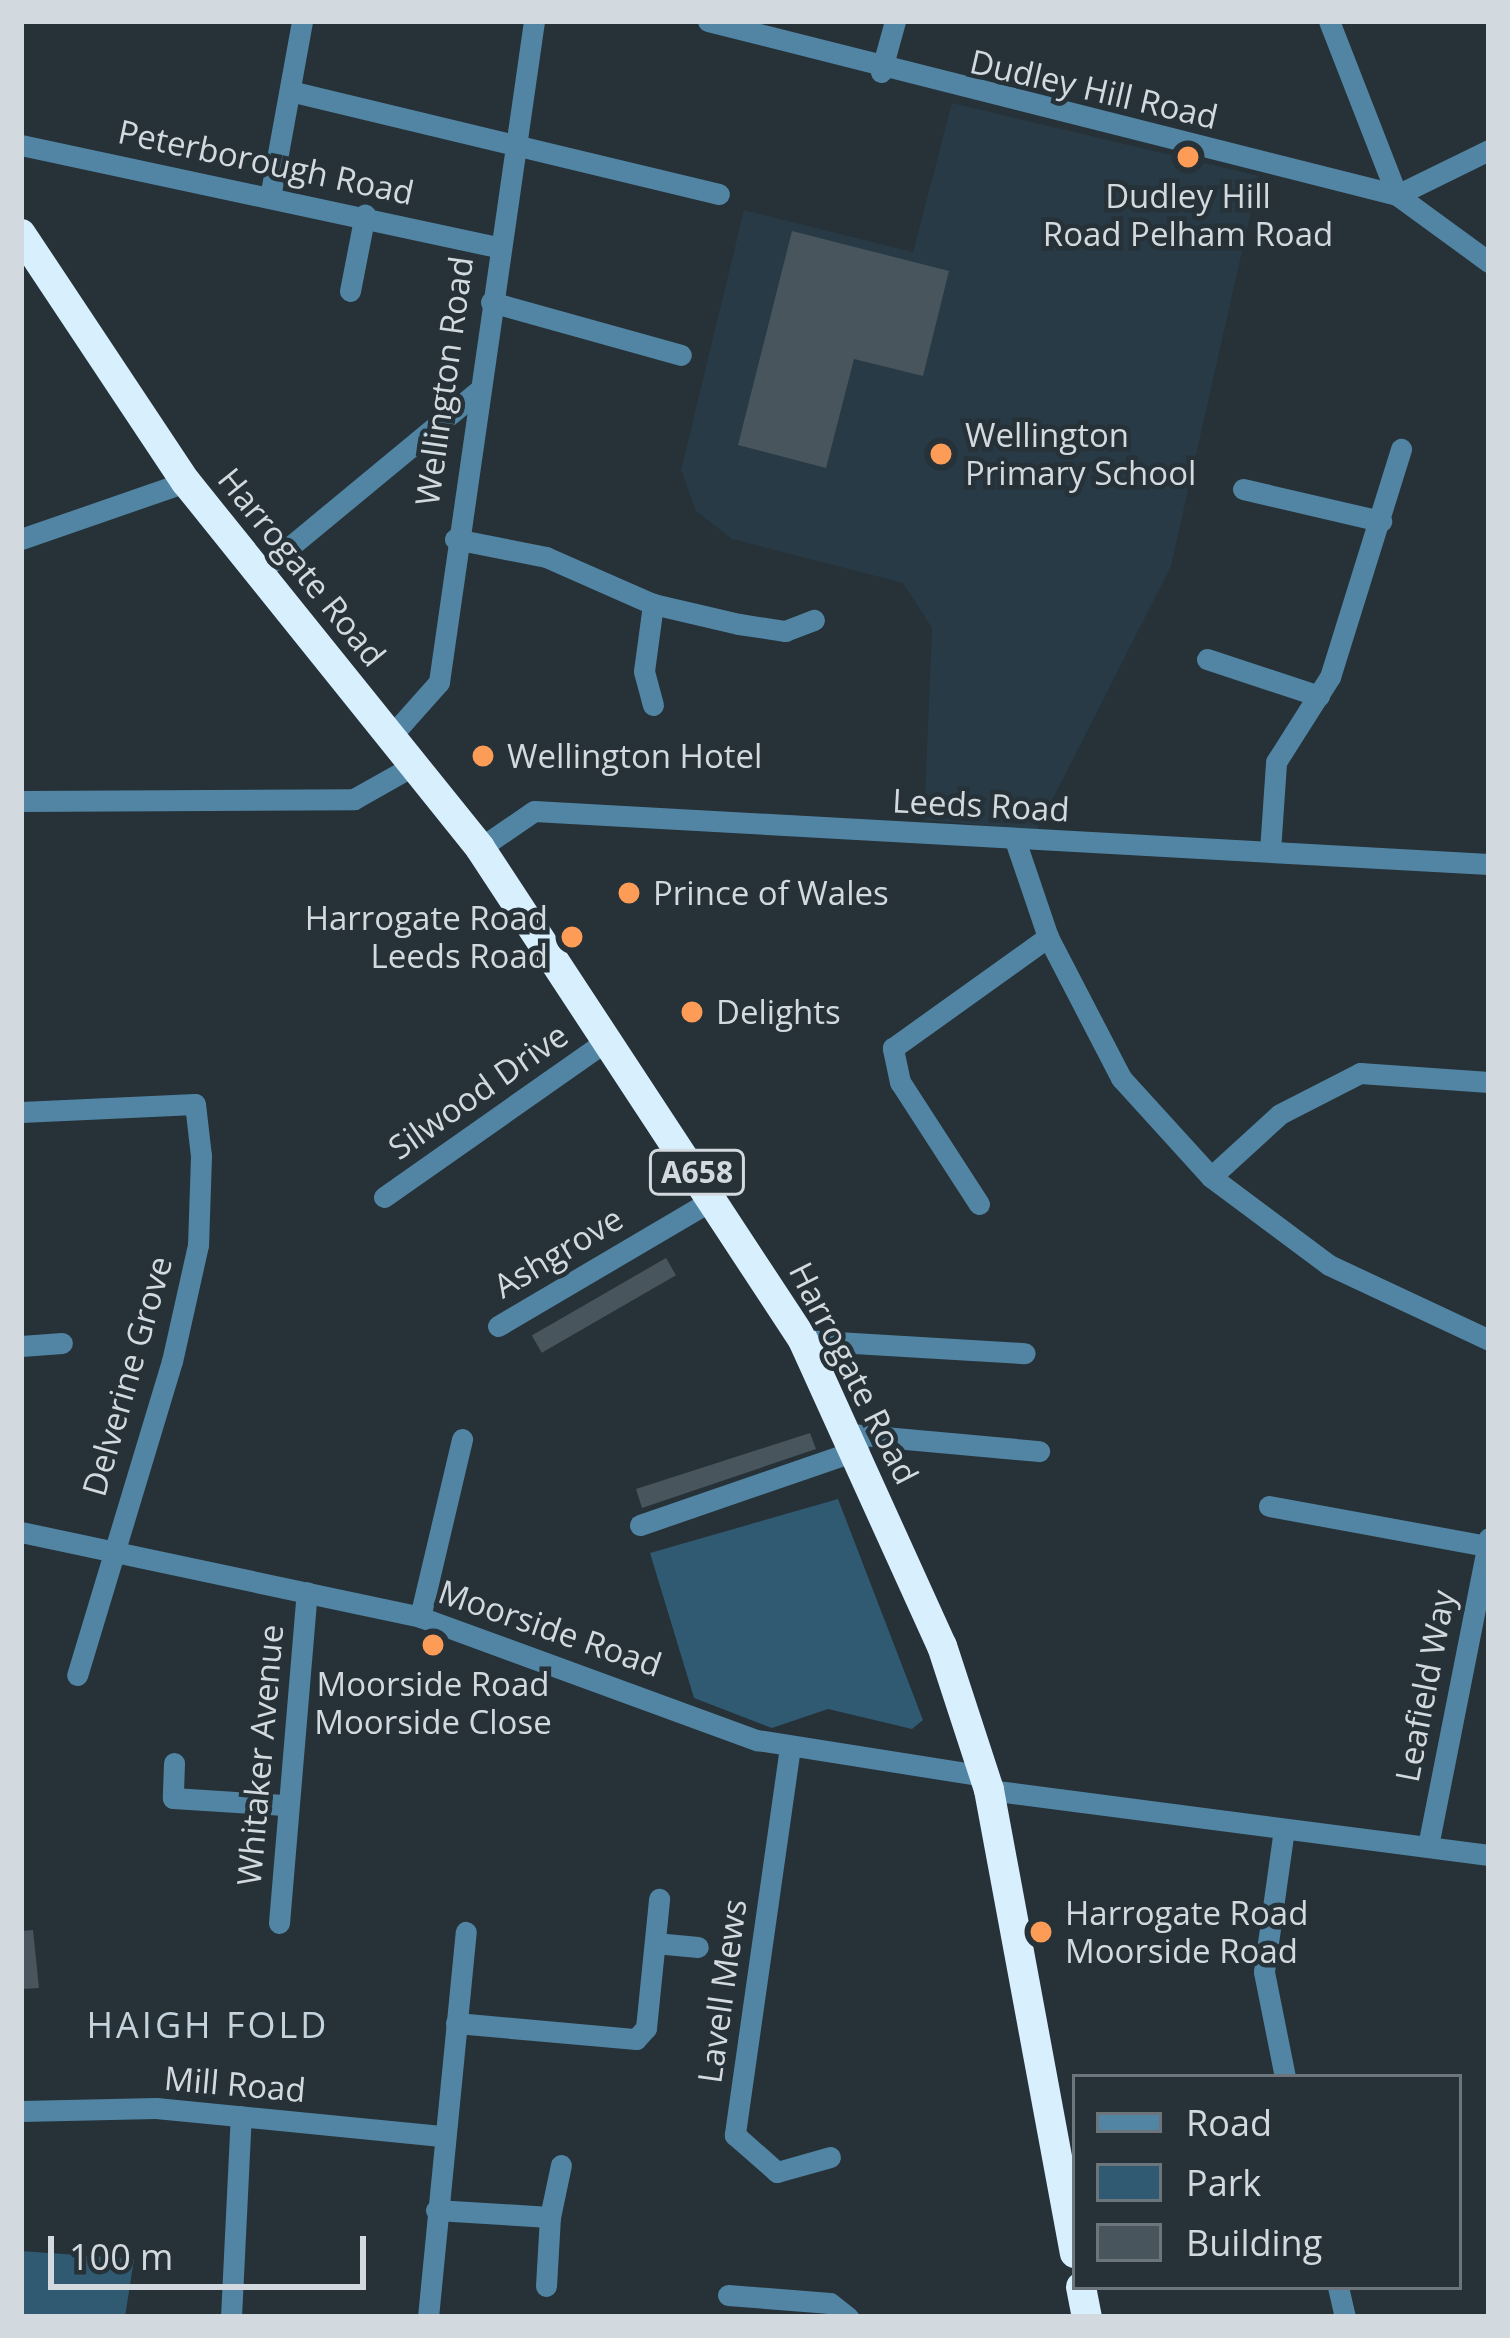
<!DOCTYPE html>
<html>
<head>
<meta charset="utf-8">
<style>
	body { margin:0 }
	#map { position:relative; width:1510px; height:2338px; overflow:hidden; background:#263138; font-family:"Open Sans",sans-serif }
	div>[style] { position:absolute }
	.built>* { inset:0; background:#283a45 }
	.green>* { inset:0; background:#2f5a72 }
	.building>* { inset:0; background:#48555c; transform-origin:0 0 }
	.minor>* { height:21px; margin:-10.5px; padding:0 10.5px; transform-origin:10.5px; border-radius:10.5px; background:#5185a3 }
	.highway>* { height:30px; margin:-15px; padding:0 15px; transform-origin:15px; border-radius:15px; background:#d8effe }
	.dots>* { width:33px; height:33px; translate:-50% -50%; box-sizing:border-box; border:6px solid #263138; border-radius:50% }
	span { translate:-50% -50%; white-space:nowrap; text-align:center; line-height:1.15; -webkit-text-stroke:9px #263138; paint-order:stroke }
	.shield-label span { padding:3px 9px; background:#263138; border:3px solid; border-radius:9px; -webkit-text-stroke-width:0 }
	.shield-label { font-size:30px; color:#d3dadf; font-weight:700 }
	.street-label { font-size:33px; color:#d3dadf }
	.poi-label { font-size:33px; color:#d3dadf }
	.left { translate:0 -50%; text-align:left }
	.right { translate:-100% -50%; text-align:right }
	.neighbourhood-label { font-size:36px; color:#c4d3dc; letter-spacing:3px }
	.frame { position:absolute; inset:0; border:24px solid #d3dadf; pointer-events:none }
	.legend { position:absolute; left:1072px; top:2074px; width:390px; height:216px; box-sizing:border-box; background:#263138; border:3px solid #6b757b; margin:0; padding:15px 21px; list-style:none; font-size:36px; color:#d3dadf }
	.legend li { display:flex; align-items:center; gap:24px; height:60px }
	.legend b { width:60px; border:3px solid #6b757b }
	.scale { position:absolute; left:48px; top:2236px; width:318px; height:54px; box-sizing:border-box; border:6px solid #d3dadf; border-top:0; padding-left:15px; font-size:36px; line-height:42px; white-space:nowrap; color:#d3dadf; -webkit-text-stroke:9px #263138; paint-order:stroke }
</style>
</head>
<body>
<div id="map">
	<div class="built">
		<div style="clip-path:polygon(952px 103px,1259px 176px,1171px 566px,1037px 830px,924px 820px,932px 628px,903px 583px,732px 539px,696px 511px,681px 470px,744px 210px,913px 252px)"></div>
	</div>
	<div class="green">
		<div style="clip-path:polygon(838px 1499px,923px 1720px,912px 1729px,828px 1709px,772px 1728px,694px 1698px,650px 1553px)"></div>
		<div style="clip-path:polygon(21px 2251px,134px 2259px,125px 2317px,21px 2317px)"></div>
	</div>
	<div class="building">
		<div style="clip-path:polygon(792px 231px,949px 271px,923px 376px,854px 359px,826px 468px,738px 445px)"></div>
		<div style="left:666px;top:1258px;width:20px;height:155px;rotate:60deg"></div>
		<div style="clip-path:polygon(810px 1433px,816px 1449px,642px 1508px,636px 1489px)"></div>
		<div style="clip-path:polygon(33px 1930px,39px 1988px,21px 1989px,21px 1931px)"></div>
	</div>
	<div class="minor">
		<div style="left:708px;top:21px;width:711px;rotate:14.17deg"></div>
		<div style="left:1397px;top:195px;width:102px;rotate:-26.1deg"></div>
		<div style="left:1329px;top:21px;width:187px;rotate:68.7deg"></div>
		<div style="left:1397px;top:195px;width:114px;rotate:36.1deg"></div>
		<div style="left:881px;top:72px;width:53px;rotate:-74.6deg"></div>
		<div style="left:290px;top:91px;width:441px;rotate:13.5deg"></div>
		<div style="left:21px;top:145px;width:487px;rotate:12.1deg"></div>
		<div style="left:271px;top:192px;width:174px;rotate:-79.7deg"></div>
		<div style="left:350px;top:291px;width:78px;rotate:-79deg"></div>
		<div style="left:491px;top:302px;width:197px;rotate:15.6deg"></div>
		<div style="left:1243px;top:489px;width:142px;rotate:13.1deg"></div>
		<div style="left:21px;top:539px;width:175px;rotate:-19.1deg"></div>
		<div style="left:455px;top:539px;width:93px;rotate:11.2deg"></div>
		<div style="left:546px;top:557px;width:117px;rotate:23.7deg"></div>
		<div style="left:653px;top:604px;width:88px;rotate:13.1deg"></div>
		<div style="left:739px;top:624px;width:47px;rotate:8.7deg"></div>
		<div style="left:785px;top:631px;width:31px;rotate:-21deg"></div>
		<div style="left:263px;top:569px;width:278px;rotate:-39.6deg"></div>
		<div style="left:1207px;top:659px;width:118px;rotate:18.3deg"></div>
		<div style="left:653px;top:705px;width:35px;rotate:-105deg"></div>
		<div style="left:644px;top:671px;width:68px;rotate:-82.3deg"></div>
		<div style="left:392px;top:735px;width:71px;rotate:-48.4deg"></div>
		<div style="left:439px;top:682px;width:668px;rotate:-81.82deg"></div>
		<div style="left:21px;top:801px;width:333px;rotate:-0.3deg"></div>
		<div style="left:354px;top:799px;width:71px;rotate:-29.4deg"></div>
		<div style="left:1015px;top:840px;width:102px;rotate:71.2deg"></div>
		<div style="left:1048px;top:937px;width:159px;rotate:62.6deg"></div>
		<div style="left:1121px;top:1078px;width:134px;rotate:47.7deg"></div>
		<div style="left:1211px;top:1177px;width:147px;rotate:36.7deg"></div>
		<div style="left:1329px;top:1265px;width:177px;rotate:25.1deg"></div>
		<div style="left:480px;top:848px;width:65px;rotate:-34.4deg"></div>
		<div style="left:534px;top:811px;width:956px;rotate:3.18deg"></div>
		<div style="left:1270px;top:851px;width:89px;rotate:-86.1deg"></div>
		<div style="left:1276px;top:762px;width:101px;rotate:-57.6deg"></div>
		<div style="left:1330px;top:677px;width:239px;rotate:-72.7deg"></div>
		<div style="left:21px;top:1112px;width:174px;rotate:-2.6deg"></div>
		<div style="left:195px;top:1104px;width:52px;rotate:83.4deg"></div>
		<div style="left:201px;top:1156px;width:89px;rotate:91.9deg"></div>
		<div style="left:198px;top:1245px;width:119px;rotate:102.6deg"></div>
		<div style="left:172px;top:1361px;width:328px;rotate:106.8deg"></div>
		<div style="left:1211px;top:1177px;width:93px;rotate:-42.4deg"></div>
		<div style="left:1280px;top:1114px;width:90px;rotate:-27.1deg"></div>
		<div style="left:1360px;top:1073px;width:129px;rotate:4deg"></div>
		<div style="left:384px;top:1197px;width:276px;rotate:-35.1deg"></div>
		<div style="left:979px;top:1204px;width:145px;rotate:-122.9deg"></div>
		<div style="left:900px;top:1082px;width:35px;rotate:-102deg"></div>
		<div style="left:893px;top:1048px;width:191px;rotate:-35.6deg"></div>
		<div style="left:498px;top:1326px;width:252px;rotate:-30.5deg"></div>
		<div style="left:803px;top:1340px;width:222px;rotate:3.4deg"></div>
		<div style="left:21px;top:1346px;width:41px;rotate:-4.2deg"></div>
		<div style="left:851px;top:1434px;width:189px;rotate:5.2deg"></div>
		<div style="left:1269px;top:1506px;width:222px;rotate:10.4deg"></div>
		<div style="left:640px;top:1525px;width:231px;rotate:-19deg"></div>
		<div style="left:21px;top:1532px;width:408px;rotate:12deg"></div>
		<div style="left:420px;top:1617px;width:359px;rotate:20.1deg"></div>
		<div style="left:757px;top:1740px;width:230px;rotate:9deg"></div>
		<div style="left:420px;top:1617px;width:183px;rotate:-76.7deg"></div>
		<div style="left:790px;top:1747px;width:392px;rotate:98.1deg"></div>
		<div style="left:735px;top:2135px;width:56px;rotate:41.4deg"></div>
		<div style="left:777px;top:2172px;width:55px;rotate:-15.8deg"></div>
		<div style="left:174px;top:1763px;width:35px;rotate:92deg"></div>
		<div style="left:173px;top:1798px;width:111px;rotate:3.6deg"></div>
		<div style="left:989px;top:1790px;width:504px;rotate:7.41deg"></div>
		<div style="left:1284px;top:1829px;width:144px;rotate:98deg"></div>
		<div style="left:1264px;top:1972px;width:107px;rotate:78.7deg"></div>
		<div style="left:1428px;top:1846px;width:314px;rotate:-78.8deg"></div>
		<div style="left:279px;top:1923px;width:332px;rotate:-85.2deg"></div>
		<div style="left:655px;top:1943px;width:43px;rotate:5.3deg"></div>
		<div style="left:456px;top:2023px;width:181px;rotate:5.1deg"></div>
		<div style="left:636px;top:2039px;width:15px;rotate:-48deg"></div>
		<div style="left:646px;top:2028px;width:130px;rotate:-84.2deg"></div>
		<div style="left:21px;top:2111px;width:135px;rotate:-1.3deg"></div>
		<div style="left:156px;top:2108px;width:289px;rotate:5.6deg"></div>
		<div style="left:436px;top:2210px;width:114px;rotate:3.5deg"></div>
		<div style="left:550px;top:2217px;width:53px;rotate:-78.1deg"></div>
		<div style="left:546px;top:2286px;width:69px;rotate:-86.7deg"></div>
		<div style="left:1338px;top:2287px;width:31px;rotate:77deg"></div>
		<div style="left:728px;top:2295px;width:102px;rotate:4.5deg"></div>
		<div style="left:830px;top:2303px;width:23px;rotate:38deg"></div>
		<div style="left:231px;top:2317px;width:201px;rotate:-87.2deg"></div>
		<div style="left:428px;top:2317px;width:387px;rotate:-84.4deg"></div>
	</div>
	<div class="highway">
		<div style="left:21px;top:234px;width:298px;rotate:56.4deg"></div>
		<div style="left:186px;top:482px;width:469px;rotate:51.2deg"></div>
		<div style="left:480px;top:848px;width:589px;rotate:56.71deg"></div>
		<div style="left:803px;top:1340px;width:336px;rotate:65.6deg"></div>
		<div style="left:942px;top:1646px;width:151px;rotate:71.9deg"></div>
		<div style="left:989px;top:1790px;width:471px;rotate:79.5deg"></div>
		<div style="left:1081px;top:2287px;width:31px;rotate:79deg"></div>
	</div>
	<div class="dots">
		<div style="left:1188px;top:157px;background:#fd9c56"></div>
		<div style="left:941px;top:454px;background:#fd9c56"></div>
		<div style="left:483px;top:756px;background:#fd9c56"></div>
		<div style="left:629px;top:893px;background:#fd9c56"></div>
		<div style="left:572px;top:937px;background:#fd9c56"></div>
		<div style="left:692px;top:1012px;background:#fd9c56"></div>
		<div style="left:433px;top:1645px;background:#fd9c56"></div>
		<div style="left:1041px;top:1932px;background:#fd9c56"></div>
	</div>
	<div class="shield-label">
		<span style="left:697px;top:1172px">A658</span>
	</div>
	<div class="street-label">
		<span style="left:1094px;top:89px;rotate:13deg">Dudley Hill Road</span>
		<span style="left:266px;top:162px;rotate:12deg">Peterborough Road</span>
		<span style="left:444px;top:381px;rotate:-82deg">Wellington Road</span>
		<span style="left:302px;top:567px;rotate:51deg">Harrogate Road</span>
		<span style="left:981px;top:805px;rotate:3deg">Leeds Road</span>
		<span style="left:478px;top:1091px;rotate:-35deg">Silwood Drive</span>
		<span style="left:558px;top:1252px;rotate:-31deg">Ashgrove</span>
		<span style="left:854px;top:1373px;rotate:63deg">Harrogate Road</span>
		<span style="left:127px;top:1376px;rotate:-74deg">Delverine Grove</span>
		<span style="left:550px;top:1628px;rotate:19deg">Moorside Road</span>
		<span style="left:1425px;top:1686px;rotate:-79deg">Leafield Way</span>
		<span style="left:260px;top:1755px;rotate:-85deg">Whitaker Avenue</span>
		<span style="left:722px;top:1991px;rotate:-82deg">Lavell Mews</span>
		<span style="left:235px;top:2084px;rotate:5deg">Mill Road</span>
	</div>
	<div class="poi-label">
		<span style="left:1188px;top:215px">Dudley Hill<br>Road Pelham Road</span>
		<span class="left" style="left:965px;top:454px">Wellington<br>Primary School</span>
		<span class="left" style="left:507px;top:756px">Wellington Hotel</span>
		<span class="left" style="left:653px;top:893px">Prince of Wales</span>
		<span class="right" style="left:548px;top:937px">Harrogate Road<br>Leeds Road</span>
		<span class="left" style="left:716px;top:1012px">Delights</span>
		<span style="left:433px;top:1703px">Moorside Road<br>Moorside Close</span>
		<span class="left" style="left:1065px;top:1932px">Harrogate Road<br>Moorside Road</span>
	</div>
	<div class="neighbourhood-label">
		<span style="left:208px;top:2025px">HAIGH FOLD</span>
	</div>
	<div class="frame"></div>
	<ul class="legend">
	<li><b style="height:15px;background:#5185a3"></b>Road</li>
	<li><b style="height:33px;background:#2f5a72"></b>Park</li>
	<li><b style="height:33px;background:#48555c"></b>Building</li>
	</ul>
	<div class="scale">100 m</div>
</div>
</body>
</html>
